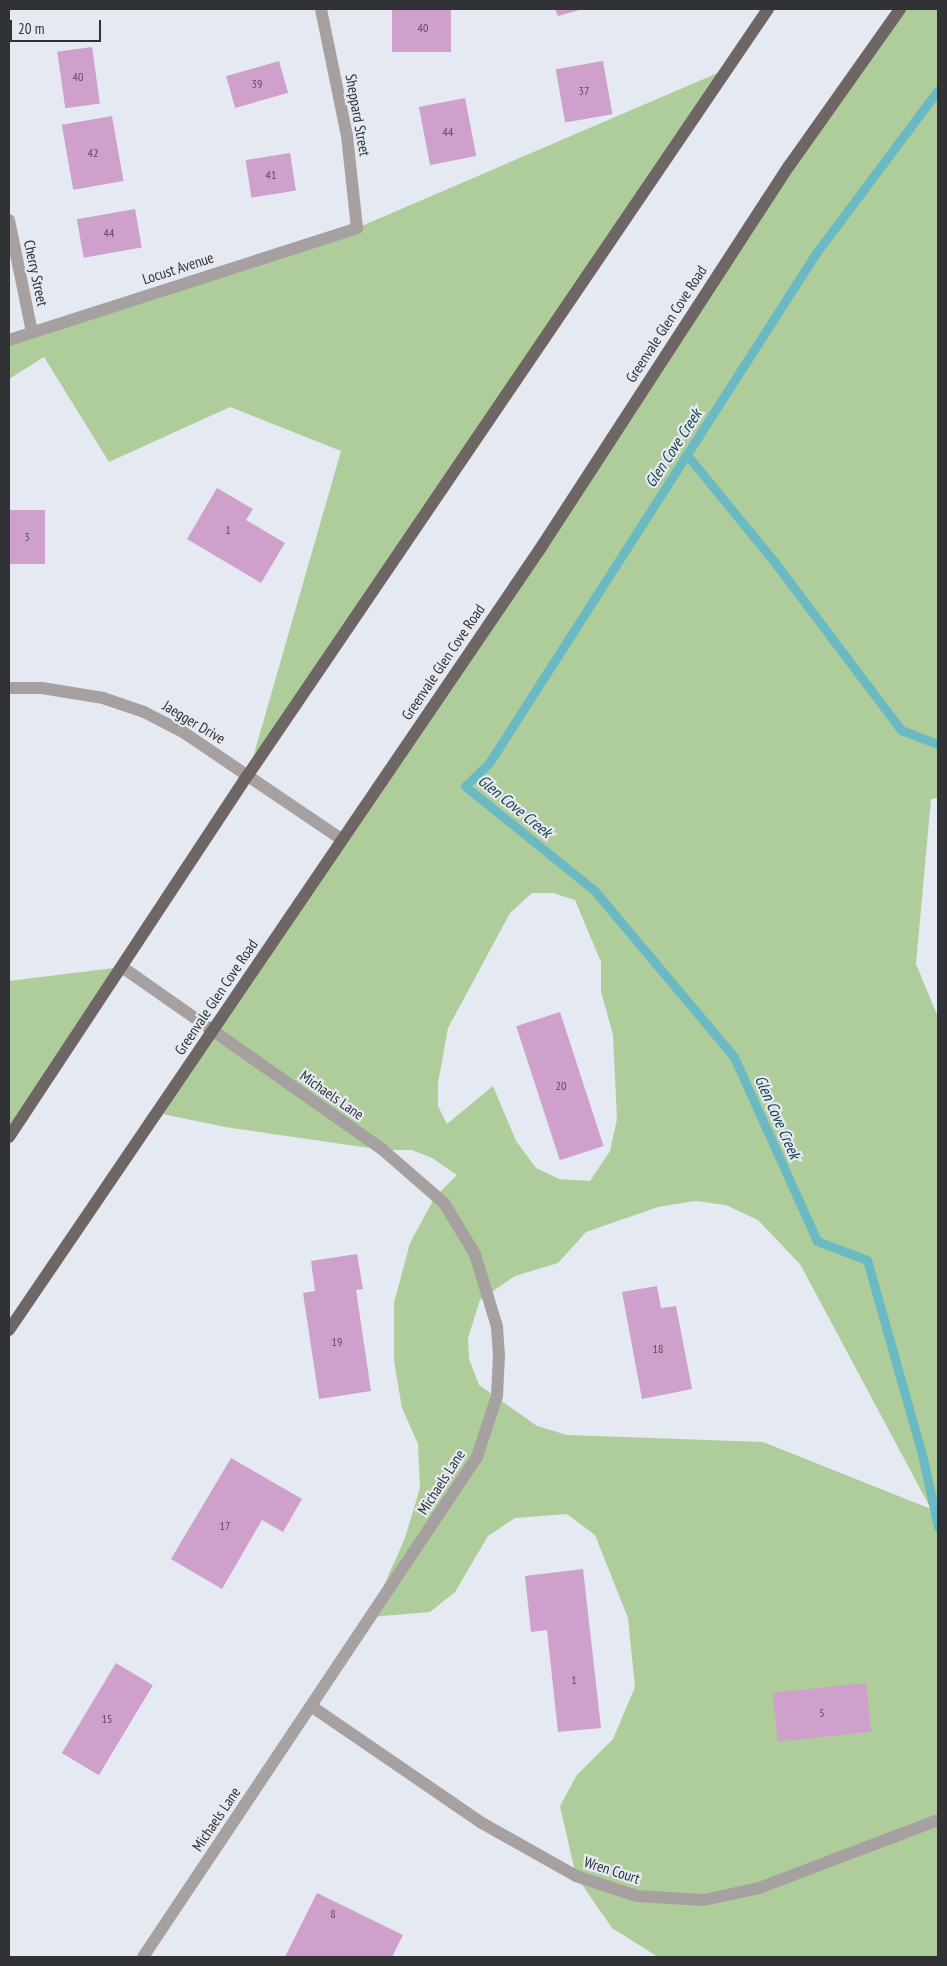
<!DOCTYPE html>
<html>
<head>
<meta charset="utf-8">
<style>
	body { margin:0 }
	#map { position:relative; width:947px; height:1966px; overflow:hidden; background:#e4e9f2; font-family:"PT Sans Narrow",sans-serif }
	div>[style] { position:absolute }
	.green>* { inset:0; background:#afcd9b }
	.stream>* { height:9px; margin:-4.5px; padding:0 4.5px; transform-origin:4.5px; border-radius:4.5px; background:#6bb9c2 }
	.building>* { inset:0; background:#cea0cb; transform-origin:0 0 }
	.minor>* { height:12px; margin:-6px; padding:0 6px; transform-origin:6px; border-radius:6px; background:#a6a1a0 }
	.primary>* { height:12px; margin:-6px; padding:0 6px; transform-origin:6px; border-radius:6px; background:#6e6664 }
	span { translate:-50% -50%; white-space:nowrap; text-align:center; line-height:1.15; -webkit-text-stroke:4.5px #e4e9f2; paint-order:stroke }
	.number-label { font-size:12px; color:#584e5a }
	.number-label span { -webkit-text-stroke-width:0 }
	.street-label { font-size:15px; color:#303235 }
	.water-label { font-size:16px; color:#1b4045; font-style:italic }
	.frame { position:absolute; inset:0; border:10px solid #303235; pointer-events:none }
	.scale { position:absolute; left:10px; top:20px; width:91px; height:22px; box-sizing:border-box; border:2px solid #303235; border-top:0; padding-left:6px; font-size:15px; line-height:18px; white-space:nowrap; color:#303235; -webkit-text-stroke:4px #e4e9f2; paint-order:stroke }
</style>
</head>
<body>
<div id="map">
	<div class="green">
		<div style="clip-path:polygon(evenodd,900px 9px,938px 9px,938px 798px,931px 799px,916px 964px,938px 1017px,938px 1957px,658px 1957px,612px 1928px,576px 1876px,560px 1806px,577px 1775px,613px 1739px,635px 1687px,628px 1618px,595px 1535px,567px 1514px,515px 1518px,488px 1536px,455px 1592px,430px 1612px,370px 1617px,405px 1538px,420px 1488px,418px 1444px,402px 1408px,394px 1361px,394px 1303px,410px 1243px,435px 1197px,457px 1175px,432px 1158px,412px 1150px,383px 1150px,225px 1127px,158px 1113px,900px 9px,532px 893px,553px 893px,575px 900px,601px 962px,601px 991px,613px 1035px,617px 1119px,610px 1151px,590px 1181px,559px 1179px,536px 1168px,516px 1141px,493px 1086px,447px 1124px,438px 1106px,438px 1083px,448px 1028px,510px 913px,532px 893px,900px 9px,695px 1201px,726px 1205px,758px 1220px,800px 1264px,931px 1509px,763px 1442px,567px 1435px,537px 1426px,479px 1385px,469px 1359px,468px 1338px,480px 1300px,515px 1276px,558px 1263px,586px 1232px,658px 1207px,695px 1201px)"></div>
		<div style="clip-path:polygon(727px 69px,248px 775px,341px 451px,230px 407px,109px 462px,44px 357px,9px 379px,9px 340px,357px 228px)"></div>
		<div style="clip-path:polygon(122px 967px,9px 1137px,9px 981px)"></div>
	</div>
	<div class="stream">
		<div style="left:938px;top:90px;width:204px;rotate:126.8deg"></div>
		<div style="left:816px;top:253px;width:606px;rotate:122.67deg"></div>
		<div style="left:489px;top:763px;width:33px;rotate:136deg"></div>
		<div style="left:465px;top:786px;width:166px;rotate:38.9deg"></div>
		<div style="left:594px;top:890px;width:218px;rotate:50deg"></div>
		<div style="left:734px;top:1057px;width:202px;rotate:65.7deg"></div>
		<div style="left:817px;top:1241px;width:53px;rotate:20.8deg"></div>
		<div style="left:867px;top:1260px;width:202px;rotate:74.2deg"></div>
		<div style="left:922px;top:1454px;width:75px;rotate:77.6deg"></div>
		<div style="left:687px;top:455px;width:136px;rotate:50.7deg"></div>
		<div style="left:773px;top:560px;width:213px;rotate:53deg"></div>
		<div style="left:901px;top:730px;width:40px;rotate:21deg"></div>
	</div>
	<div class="building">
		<div style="left:392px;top:9px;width:59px;height:43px"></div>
		<div style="clip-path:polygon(555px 9px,583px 9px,558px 16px)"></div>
		<div style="left:92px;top:47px;width:57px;height:35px;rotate:82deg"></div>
		<div style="left:279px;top:61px;width:33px;height:55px;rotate:74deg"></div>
		<div style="left:603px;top:61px;width:54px;height:48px;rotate:80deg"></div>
		<div style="left:465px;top:98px;width:59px;height:47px;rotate:79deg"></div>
		<div style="left:112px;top:116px;width:66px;height:51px;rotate:80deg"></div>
		<div style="left:290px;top:153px;width:38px;height:45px;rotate:81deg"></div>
		<div style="left:135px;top:209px;width:39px;height:59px;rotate:80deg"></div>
		<div style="clip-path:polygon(217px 488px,253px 509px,246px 520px,285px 543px,261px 583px,187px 539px)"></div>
		<div style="left:9px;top:510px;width:36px;height:54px"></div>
		<div style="left:560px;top:1012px;width:141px;height:46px;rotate:72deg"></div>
		<div style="clip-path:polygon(357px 1254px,363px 1289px,356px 1290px,371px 1391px,319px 1399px,303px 1293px,315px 1291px,311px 1261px)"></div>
		<div style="clip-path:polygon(657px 1286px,661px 1308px,676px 1306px,692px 1389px,642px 1399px,622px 1292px)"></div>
		<div style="clip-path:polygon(231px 1458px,302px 1499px,283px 1532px,262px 1520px,222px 1589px,171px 1559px)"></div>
		<div style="clip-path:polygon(583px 1569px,601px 1728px,558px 1732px,547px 1630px,531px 1632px,525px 1576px)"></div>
		<div style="left:116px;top:1663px;width:43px;height:105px;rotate:31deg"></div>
		<div style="left:866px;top:1683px;width:49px;height:94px;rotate:84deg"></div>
		<div style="clip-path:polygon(317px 1893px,403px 1935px,392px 1957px,285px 1957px)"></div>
	</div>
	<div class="minor">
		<div style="left:9px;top:220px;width:114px;rotate:78.4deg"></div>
		<div style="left:9px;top:340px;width:366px;rotate:-17.8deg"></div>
		<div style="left:357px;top:228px;width:93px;rotate:-96.2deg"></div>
		<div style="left:347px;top:136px;width:130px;rotate:-101.6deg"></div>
		<div style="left:9px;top:688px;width:33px"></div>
		<div style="left:42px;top:688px;width:62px;rotate:9.3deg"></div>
		<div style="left:103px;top:698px;width:43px;rotate:18.9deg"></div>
		<div style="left:144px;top:712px;width:44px;rotate:27.1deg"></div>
		<div style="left:183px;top:732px;width:191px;rotate:34.1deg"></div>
		<div style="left:122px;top:967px;width:319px;rotate:35deg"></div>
		<div style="left:383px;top:1150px;width:81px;rotate:41deg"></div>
		<div style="left:444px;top:1203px;width:60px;rotate:58.7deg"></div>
		<div style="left:475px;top:1254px;width:76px;rotate:73.2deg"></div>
		<div style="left:497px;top:1327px;width:27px;rotate:86deg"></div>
		<div style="left:499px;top:1354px;width:42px;rotate:92.7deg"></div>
		<div style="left:497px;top:1396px;width:64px;rotate:108.2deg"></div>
		<div style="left:477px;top:1457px;width:601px;rotate:123.74deg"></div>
		<div style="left:311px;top:1706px;width:207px;rotate:34.4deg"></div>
		<div style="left:482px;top:1823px;width:108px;rotate:29.4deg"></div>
		<div style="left:576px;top:1876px;width:64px;rotate:18.2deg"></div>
		<div style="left:637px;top:1896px;width:67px;rotate:3.4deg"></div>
		<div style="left:704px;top:1900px;width:56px;rotate:-12.3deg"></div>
		<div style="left:759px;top:1888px;width:191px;rotate:-20.8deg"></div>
	</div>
	<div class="primary">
		<div style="left:9px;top:1137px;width:434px;rotate:-56.6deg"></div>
		<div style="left:248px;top:775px;width:926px;rotate:-55.83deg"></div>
		<div style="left:9px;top:1330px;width:944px;rotate:-55.79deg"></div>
		<div style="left:540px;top:549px;width:457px;rotate:-57deg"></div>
		<div style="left:789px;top:166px;width:192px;rotate:-54.7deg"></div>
	</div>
	<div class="number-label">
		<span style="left:423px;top:28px">40</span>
		<span style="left:78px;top:77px">40</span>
		<span style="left:257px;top:84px">39</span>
		<span style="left:584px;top:91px">37</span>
		<span style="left:448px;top:132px">44</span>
		<span style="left:93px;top:153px">42</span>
		<span style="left:271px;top:175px">41</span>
		<span style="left:109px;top:233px">44</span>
		<span style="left:228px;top:530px">1</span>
		<span style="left:27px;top:537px">3</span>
		<span style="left:561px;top:1086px">20</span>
		<span style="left:337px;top:1342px">19</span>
		<span style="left:658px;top:1349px">18</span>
		<span style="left:225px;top:1526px">17</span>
		<span style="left:574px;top:1680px">1</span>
		<span style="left:822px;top:1713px">5</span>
		<span style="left:107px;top:1719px">15</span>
		<span style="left:333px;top:1914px">8</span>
	</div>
	<div class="street-label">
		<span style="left:358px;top:115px;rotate:80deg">Sheppard Street</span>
		<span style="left:178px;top:268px;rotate:-18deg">Locust Avenue</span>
		<span style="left:36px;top:273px;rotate:78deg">Cherry Street</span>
		<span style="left:666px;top:324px;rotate:-57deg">Greenvale Glen Cove Road</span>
		<span style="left:443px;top:662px;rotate:-56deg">Greenvale Glen Cove Road</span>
		<span style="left:194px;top:722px;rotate:31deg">Jaegger Drive</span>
		<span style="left:216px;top:997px;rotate:-56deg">Greenvale Glen Cove Road</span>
		<span style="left:332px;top:1095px;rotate:35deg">Michaels Lane</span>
		<span style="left:441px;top:1482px;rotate:-57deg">Michaels Lane</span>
		<span style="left:216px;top:1819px;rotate:-56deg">Michaels Lane</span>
		<span style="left:612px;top:1870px;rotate:18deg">Wren Court</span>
	</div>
	<div class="water-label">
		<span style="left:673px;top:448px;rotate:-57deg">Glen Cove Creek</span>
		<span style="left:515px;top:806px;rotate:39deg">Glen Cove Creek</span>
		<span style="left:778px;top:1117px;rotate:66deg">Glen Cove Creek</span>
	</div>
	<div class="frame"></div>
	<div class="scale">20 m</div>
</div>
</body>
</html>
